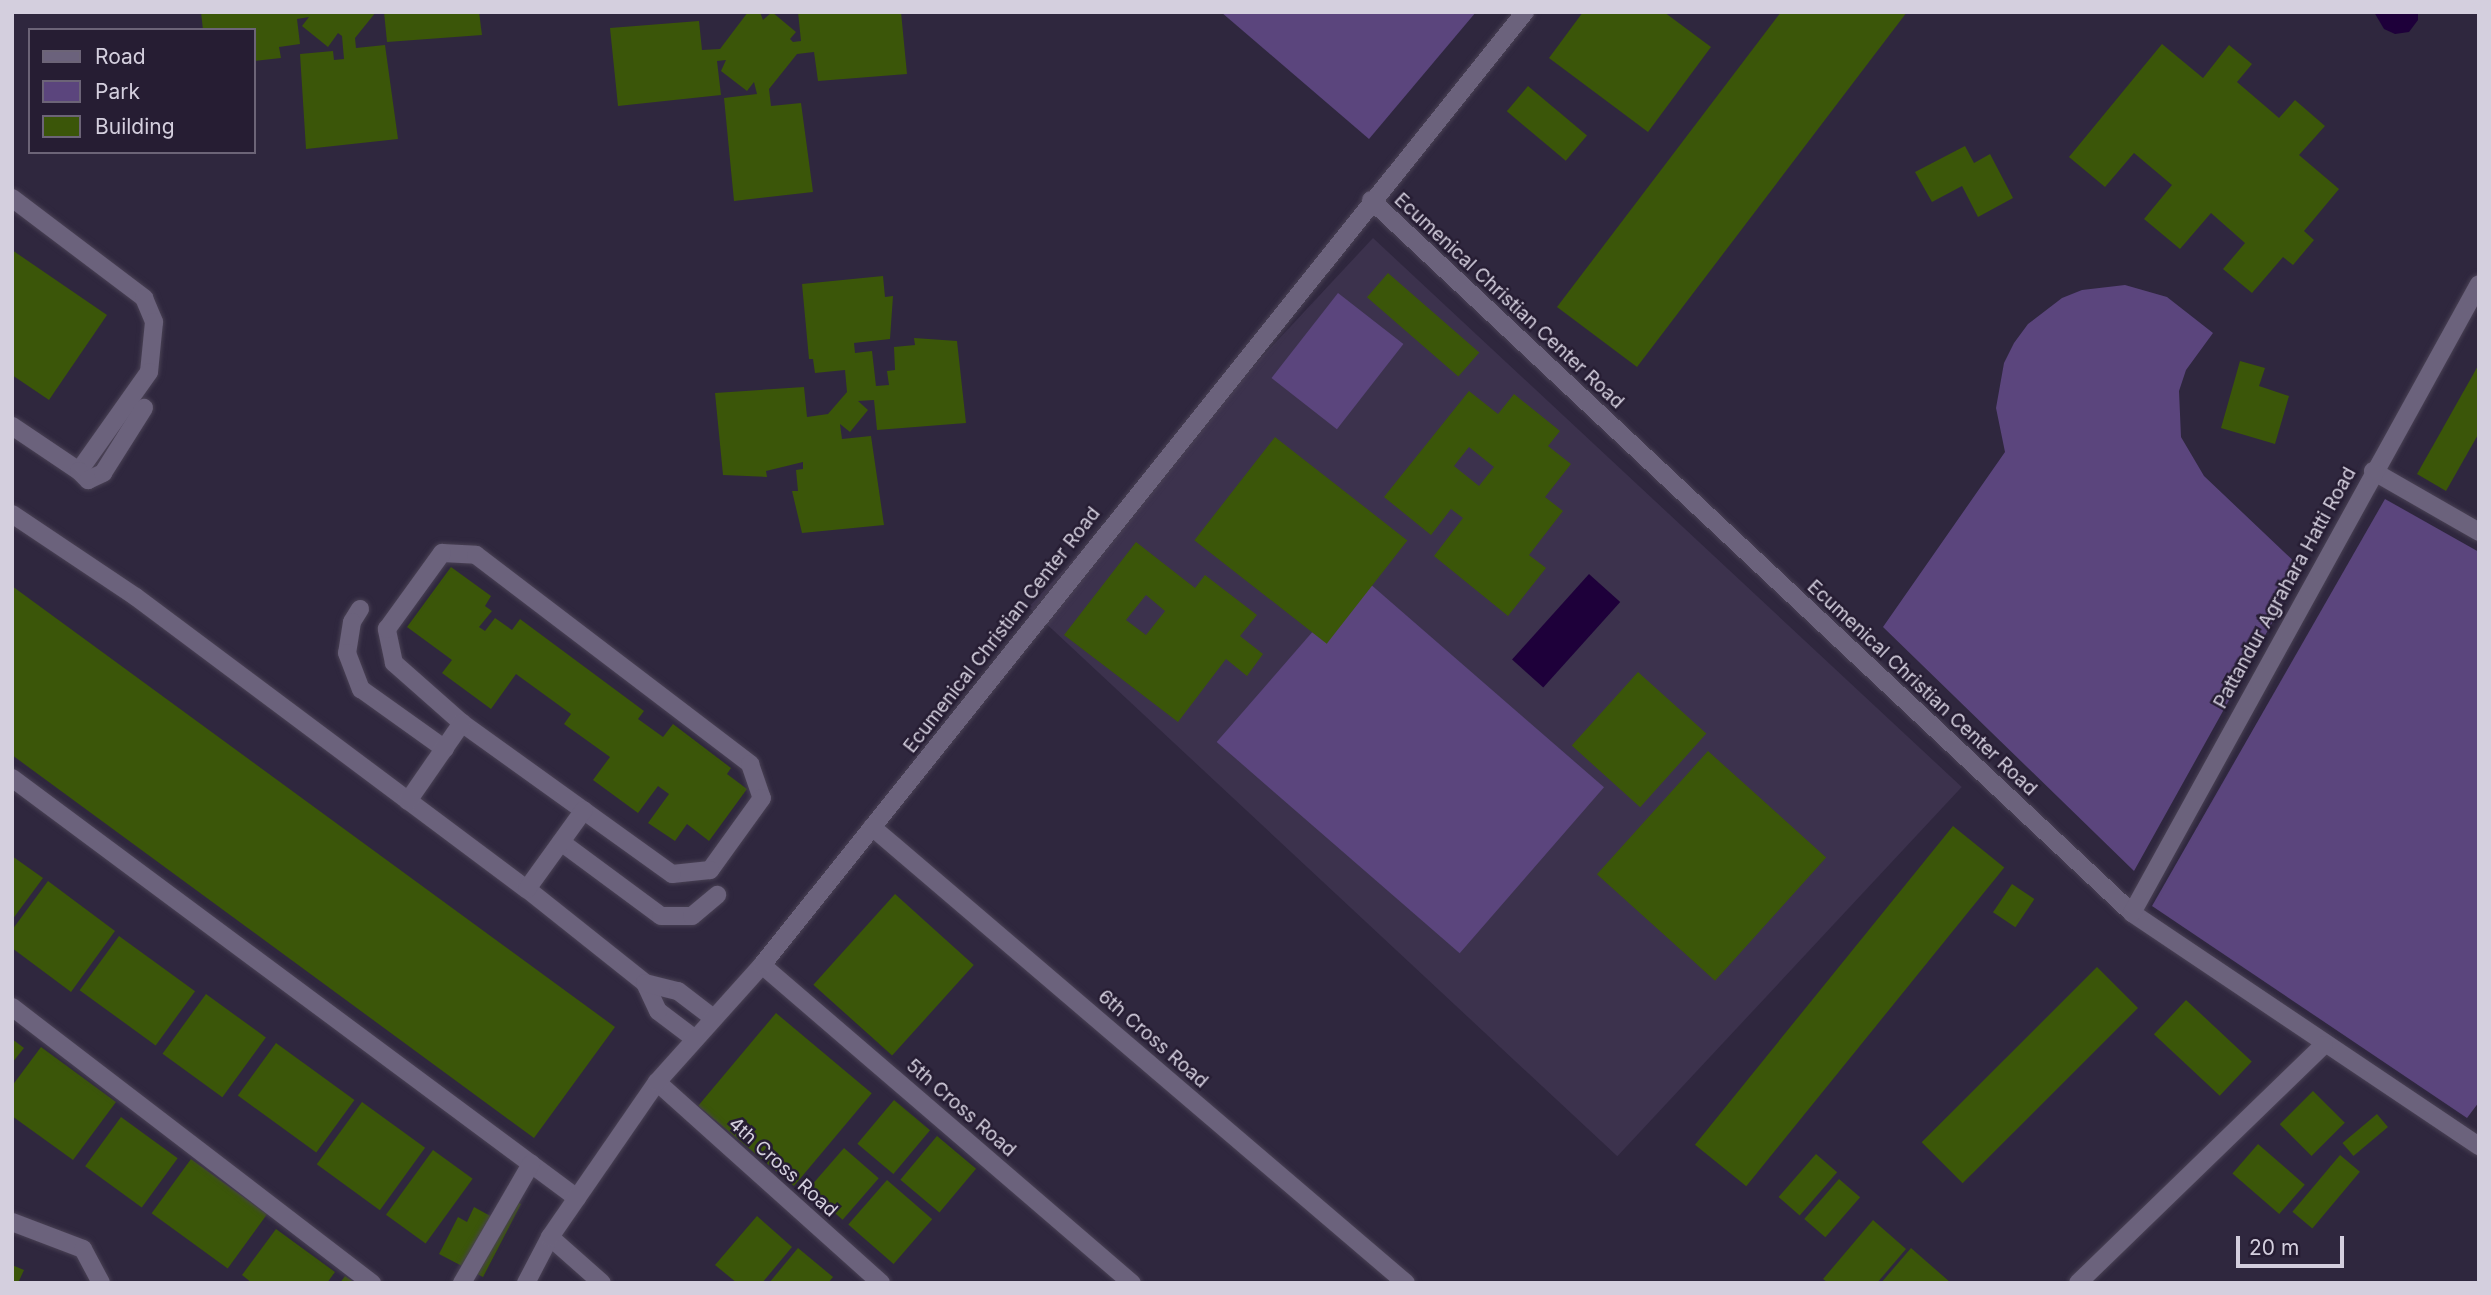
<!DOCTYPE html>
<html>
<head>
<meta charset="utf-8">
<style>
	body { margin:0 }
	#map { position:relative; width:2491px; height:1295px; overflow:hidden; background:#2f273e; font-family:Inter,sans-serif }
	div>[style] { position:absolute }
	.built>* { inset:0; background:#3c324d; transform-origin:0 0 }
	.green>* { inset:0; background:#5b457d; transform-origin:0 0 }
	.water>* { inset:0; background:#1e003a; transform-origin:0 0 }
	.building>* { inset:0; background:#3b5609; transform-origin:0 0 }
	.roads { filter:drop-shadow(0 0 2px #494154) drop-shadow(0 0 2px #494154) }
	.minor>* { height:18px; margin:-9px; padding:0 9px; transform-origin:9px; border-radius:9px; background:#6b627c }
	span { translate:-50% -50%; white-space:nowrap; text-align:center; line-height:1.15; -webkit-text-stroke:5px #261d33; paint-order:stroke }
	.street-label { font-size:19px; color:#d4cfde }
	.frame { position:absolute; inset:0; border:14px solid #d4cfde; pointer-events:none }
	.legend { position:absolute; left:28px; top:28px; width:228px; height:126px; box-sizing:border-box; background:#261d33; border:2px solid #6c6477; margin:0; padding:9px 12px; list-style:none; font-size:21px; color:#d4cfde }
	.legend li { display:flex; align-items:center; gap:14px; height:35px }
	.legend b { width:35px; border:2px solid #6c6477 }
	.scale { position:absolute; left:2236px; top:1236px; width:108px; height:32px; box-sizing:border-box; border:4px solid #d4cfde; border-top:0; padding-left:9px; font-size:21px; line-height:24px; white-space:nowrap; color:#d4cfde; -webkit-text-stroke:5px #261d33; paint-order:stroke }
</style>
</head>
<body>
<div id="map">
	<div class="built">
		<div style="left:1373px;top:238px;width:805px;height:505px;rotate:43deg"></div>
	</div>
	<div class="green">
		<div style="clip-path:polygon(1221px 12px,1476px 12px,1369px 139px)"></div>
		<div style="clip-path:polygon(2125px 285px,2167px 297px,2213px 333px,2186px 370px,2179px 391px,2181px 437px,2204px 476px,2302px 569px,2134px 871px,1883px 627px,2005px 452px,1996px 408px,2004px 363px,2014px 343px,2028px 324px,2062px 298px,2082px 290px)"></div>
		<div style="left:1338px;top:293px;width:83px;height:108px;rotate:38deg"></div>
		<div style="clip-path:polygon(2385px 499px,2479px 552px,2479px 1102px,2467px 1118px,2152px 906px)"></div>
		<div style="left:1361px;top:576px;width:322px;height:220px;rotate:41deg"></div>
	</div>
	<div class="water">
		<div style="clip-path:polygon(2374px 12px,2418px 12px,2418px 20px,2409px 32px,2395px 34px,2384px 29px)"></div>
		<div style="left:1589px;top:574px;width:42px;height:115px;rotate:42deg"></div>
	</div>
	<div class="building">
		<div style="clip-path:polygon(201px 12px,376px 12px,355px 38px,356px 48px,385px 45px,398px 139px,306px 149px,300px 54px,333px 51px,334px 60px,344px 59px,342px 36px,338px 33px,328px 47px,302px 26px,309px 17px,297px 19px,300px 44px,279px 47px,281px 58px,254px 61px,254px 30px,203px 30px)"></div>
		<div style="clip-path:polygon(384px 12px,479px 12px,482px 35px,387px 42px)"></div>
		<div style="clip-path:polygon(748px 12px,760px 12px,763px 20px,772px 12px,796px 32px,790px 39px,793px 42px,801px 41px,798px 12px,901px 12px,907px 74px,818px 81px,814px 52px,797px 54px,769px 89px,771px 106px,801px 103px,813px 192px,734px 201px,724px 98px,757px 94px,754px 82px,747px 91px,721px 71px,726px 60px,717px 61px,721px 95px,618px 106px,610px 28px,699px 21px,702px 50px,720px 49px)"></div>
		<div style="clip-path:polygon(1583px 12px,1664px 12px,1711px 47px,1648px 132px,1549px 58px)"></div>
		<div style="clip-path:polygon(1781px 12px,1907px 12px,1637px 367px,1557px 307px)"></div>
		<div style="clip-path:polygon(2162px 44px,2203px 78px,2229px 45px,2252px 64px,2237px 82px,2279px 118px,2295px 100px,2325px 126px,2299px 155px,2339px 189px,2304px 231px,2314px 240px,2293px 265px,2283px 257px,2252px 293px,2223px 269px,2245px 243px,2211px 213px,2180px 249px,2144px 219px,2172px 185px,2134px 153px,2105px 187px,2069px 157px)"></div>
		<div style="left:1528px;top:86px;width:77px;height:33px;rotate:40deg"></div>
		<div style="clip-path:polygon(1965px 146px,1974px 163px,1990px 154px,2013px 198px,1978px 217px,1962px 186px,1932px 202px,1915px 172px)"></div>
		<div style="clip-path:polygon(12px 250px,107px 315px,49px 400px,12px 375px)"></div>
		<div style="left:1388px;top:273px;width:121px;height:32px;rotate:41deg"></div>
		<div style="clip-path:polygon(883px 276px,885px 297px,893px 296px,890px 339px,854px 343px,855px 353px,872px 351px,876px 386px,889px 385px,887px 371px,895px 370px,894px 347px,915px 345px,914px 338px,957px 341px,966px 423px,877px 430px,874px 400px,858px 401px,868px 410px,850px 432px,840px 424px,842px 439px,871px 436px,884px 525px,802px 533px,792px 491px,798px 491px,796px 470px,803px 469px,803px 462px,766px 471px,767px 477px,723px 475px,715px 393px,804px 387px,807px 417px,828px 414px,847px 392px,845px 370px,815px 373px,813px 359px,809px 359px,802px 284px)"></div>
		<div style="clip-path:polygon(2240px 361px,2265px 368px,2259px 386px,2289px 396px,2275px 444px,2221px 428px)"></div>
		<div style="clip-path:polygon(2479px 364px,2479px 433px,2446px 491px,2417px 474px)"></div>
		<div style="clip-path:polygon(evenodd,1469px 391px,1498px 414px,1514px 394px,1560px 431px,1548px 446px,1571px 464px,1545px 497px,1563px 511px,1529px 555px,1546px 568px,1508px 616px,1434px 556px,1463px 518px,1451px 509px,1431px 535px,1384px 497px,1469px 391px,1469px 447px,1494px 467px,1479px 486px,1454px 466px,1469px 447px)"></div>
		<div style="left:1275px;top:437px;width:168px;height:131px;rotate:38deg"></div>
		<div style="clip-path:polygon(evenodd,1136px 542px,1195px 588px,1205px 575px,1257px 615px,1240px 636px,1263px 654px,1247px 676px,1226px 659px,1178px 722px,1064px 635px,1136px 542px,1146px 595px,1165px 611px,1146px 635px,1126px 620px,1146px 595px)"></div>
		<div style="clip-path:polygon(451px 567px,491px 596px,485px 606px,492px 611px,479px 627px,485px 631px,495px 618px,512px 630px,520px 619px,644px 711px,638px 719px,663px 737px,673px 724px,731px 768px,727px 774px,747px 789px,709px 841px,687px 824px,675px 841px,648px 823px,669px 794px,658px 786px,638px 813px,593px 780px,610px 757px,564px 724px,571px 714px,516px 674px,491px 709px,442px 673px,452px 660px,407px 627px)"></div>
		<div style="clip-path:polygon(12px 586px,615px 1027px,534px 1138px,12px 755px)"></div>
		<div style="left:1638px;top:672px;width:92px;height:99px;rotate:42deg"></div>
		<div style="left:1708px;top:751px;width:159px;height:166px;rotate:42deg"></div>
		<div style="left:1953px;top:826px;width:66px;height:410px;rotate:39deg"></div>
		<div style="clip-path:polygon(12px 856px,43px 878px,12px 920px)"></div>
		<div style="clip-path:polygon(48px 881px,115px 931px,71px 992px,12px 948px,12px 930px)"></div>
		<div style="left:2012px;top:884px;width:27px;height:34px;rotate:34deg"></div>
		<div style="left:895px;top:894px;width:106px;height:122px;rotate:42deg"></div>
		<div style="left:119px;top:936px;width:94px;height:67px;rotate:36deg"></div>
		<div style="left:2097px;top:967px;width:58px;height:248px;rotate:45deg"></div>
		<div style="left:206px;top:994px;width:74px;height:74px;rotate:36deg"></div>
		<div style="left:2186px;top:1000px;width:90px;height:47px;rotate:43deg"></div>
		<div style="left:776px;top:1013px;width:125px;height:121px;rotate:40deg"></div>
		<div style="clip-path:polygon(12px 1039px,24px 1048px,12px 1063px)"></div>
		<div style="left:276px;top:1043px;width:97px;height:65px;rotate:36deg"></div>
		<div style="clip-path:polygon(41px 1047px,116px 1102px,73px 1160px,12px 1116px,12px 1086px)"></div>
		<div style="left:2313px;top:1091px;width:45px;height:47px;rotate:45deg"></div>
		<div style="left:894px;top:1100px;width:47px;height:57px;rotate:40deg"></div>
		<div style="left:362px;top:1102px;width:78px;height:77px;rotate:36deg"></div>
		<div style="left:2377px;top:1114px;width:17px;height:45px;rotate:50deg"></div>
		<div style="left:121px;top:1117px;width:70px;height:61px;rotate:36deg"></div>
		<div style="left:937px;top:1136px;width:51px;height:57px;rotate:40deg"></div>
		<div style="left:2258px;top:1144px;width:62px;height:39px;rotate:41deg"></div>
		<div style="left:844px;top:1148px;width:46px;height:55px;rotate:41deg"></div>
		<div style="left:433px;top:1150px;width:49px;height:80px;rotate:36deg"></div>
		<div style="left:1816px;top:1154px;width:28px;height:57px;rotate:41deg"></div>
		<div style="left:2340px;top:1155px;width:26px;height:74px;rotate:40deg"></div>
		<div style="left:191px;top:1159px;width:94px;height:67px;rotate:36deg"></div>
		<div style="left:1839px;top:1179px;width:28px;height:53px;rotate:41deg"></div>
		<div style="left:887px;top:1180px;width:60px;height:59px;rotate:41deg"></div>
		<div style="clip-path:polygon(506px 1196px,521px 1204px,483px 1277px,439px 1254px,458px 1217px,467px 1222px,474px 1207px,494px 1218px)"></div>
		<div style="clip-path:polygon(757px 1216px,792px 1247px,762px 1283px,737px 1283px,715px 1265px)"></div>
		<div style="clip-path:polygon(1873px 1220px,1906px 1249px,1877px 1283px,1828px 1283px,1823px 1279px)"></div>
		<div style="clip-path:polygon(276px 1229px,335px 1272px,327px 1283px,252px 1283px,242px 1275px)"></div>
		<div style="clip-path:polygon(798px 1248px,833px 1277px,828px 1283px,769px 1283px)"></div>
		<div style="clip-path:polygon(1911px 1248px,1951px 1283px,1881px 1283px)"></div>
		<div style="clip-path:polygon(12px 1265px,24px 1270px,18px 1283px,12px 1283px)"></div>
		<div style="clip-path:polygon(345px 1276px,355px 1283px,340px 1283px)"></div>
	</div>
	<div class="roads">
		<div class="minor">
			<div style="left:12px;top:198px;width:166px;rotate:37.1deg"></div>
			<div style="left:144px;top:298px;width:26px;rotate:67deg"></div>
			<div style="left:154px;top:322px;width:50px;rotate:95.7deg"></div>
			<div style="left:149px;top:372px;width:121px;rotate:125.3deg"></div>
			<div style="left:79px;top:471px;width:81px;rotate:-146.1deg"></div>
			<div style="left:1371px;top:200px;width:1043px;rotate:43.13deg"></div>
			<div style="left:2132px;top:913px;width:418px;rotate:33.9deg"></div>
			<div style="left:79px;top:471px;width:13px;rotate:45deg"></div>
			<div style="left:88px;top:480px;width:17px;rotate:-25deg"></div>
			<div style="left:103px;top:473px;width:77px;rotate:-57.8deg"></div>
			<div style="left:2373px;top:471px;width:122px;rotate:29.9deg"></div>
			<div style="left:12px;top:514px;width:149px;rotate:33.8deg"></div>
			<div style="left:136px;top:597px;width:488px;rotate:36.8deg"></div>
			<div style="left:527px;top:889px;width:151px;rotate:38.5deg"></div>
			<div style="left:442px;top:553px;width:34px;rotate:3deg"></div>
			<div style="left:476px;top:555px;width:345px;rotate:37.3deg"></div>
			<div style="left:750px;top:764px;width:36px;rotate:71deg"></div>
			<div style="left:762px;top:798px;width:89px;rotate:125.8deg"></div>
			<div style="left:710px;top:870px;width:38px;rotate:174deg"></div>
			<div style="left:672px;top:874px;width:259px;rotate:-144.3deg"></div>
			<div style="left:462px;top:723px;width:91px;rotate:-138.6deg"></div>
			<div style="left:394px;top:663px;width:35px;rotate:-102deg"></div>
			<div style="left:387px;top:629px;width:94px;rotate:-54.1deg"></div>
			<div style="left:360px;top:609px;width:15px;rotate:122deg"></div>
			<div style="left:352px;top:622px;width:31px;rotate:99deg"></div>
			<div style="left:347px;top:653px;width:39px;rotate:69deg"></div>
			<div style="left:361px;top:689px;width:103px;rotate:35.5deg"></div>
			<div style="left:12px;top:778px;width:704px;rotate:36.63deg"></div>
			<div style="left:408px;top:801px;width:95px;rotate:-55.3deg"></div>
			<div style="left:872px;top:827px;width:702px;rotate:40.5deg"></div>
			<div style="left:561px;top:842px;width:124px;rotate:36.5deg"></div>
			<div style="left:661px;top:916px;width:31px"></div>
			<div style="left:692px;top:916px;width:33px;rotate:-40deg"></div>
			<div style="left:527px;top:889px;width:97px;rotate:-54.2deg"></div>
			<div style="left:2132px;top:913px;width:718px;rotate:-61.12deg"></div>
			<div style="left:762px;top:965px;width:488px;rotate:40.7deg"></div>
			<div style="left:12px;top:1007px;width:454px;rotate:37.5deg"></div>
			<div style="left:695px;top:1039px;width:46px;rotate:-142.9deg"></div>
			<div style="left:658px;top:1011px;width:31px;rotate:-115deg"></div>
			<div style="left:645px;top:983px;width:34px;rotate:14deg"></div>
			<div style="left:678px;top:991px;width:43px;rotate:37.4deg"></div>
			<div style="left:657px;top:1082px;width:301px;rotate:41.9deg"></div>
			<div style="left:12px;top:1222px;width:76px;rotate:20.8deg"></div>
			<div style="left:83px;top:1249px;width:38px;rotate:62deg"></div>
			<div style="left:550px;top:1237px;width:69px;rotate:41.5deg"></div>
			<div style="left:462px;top:1283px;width:138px;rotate:-59.9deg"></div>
			<div style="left:526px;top:1283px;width:52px;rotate:-62.4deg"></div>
			<div style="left:550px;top:1237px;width:188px;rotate:-55.4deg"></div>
			<div style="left:657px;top:1082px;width:157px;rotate:-48.1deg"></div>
			<div style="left:762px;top:965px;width:1221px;rotate:-51.32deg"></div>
			<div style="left:2078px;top:1283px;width:342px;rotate:-44.1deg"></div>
		</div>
	</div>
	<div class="street-label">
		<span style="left:1509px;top:301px;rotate:43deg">Ecumenical Christian Center Road</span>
		<span style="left:2285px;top:588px;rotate:-61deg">Pattandur Agrahara Hatti Road</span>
		<span style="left:1002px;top:630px;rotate:-52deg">Ecumenical Christian Center Road</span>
		<span style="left:1922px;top:688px;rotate:43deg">Ecumenical Christian Center Road</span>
		<span style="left:1153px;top:1039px;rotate:41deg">6th Cross Road</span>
		<span style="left:961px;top:1108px;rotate:41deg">5th Cross Road</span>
		<span style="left:783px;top:1167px;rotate:42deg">4th Cross Road</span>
	</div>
	<div class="frame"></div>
	<ul class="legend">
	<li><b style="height:9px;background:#6b627c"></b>Road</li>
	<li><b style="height:19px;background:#5b457d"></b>Park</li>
	<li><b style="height:19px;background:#3b5609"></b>Building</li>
	</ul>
	<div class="scale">20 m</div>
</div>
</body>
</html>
